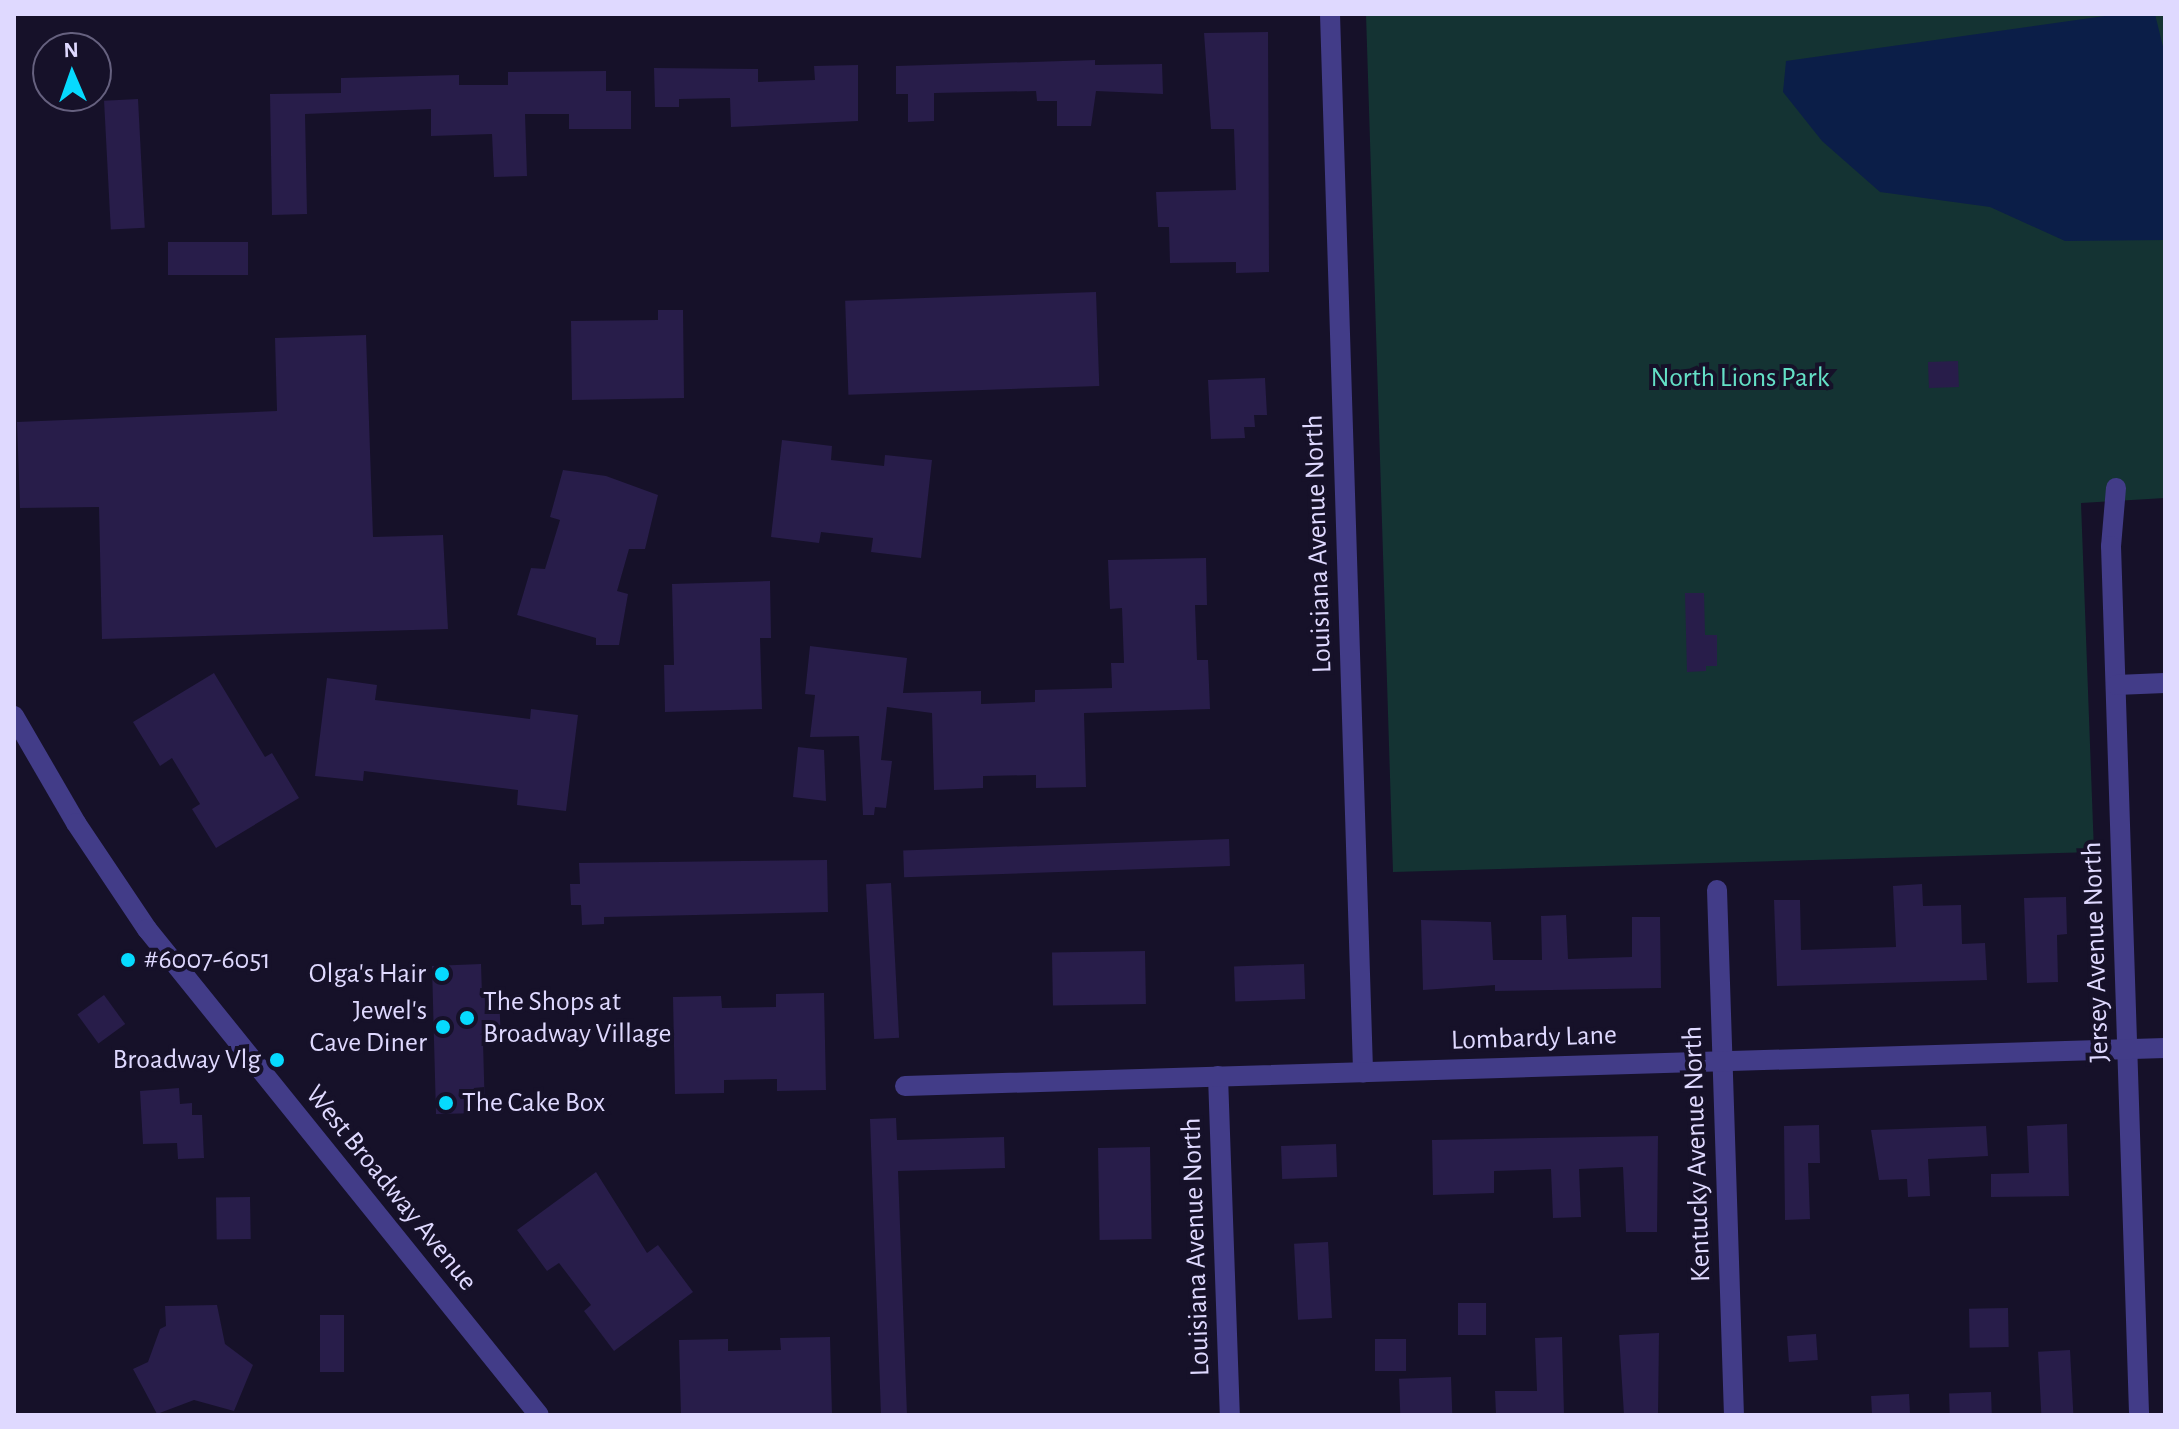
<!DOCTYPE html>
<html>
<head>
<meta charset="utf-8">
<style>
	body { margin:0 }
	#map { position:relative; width:2179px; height:1429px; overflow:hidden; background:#161129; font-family:"Alegreya Sans",sans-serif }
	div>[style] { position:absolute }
	.green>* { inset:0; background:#143333 }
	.water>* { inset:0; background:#0b1e48 }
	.building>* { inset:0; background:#281d4a; transform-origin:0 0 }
	.minor>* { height:20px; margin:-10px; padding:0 10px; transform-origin:10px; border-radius:10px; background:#423c88 }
	.dots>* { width:22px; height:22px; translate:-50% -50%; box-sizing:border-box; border:4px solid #161129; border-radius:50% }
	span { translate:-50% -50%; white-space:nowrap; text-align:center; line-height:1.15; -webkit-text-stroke:8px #161129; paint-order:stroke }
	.park-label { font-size:28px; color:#64e0c7 }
	.street-label { font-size:28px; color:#dfd9ff }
	.poi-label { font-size:28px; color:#dfd9ff }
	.left { translate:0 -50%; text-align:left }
	.right { translate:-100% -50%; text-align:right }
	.frame { position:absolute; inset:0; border:16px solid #dfd9ff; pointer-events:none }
	.north { position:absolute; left:32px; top:32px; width:80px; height:80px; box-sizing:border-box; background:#161129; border:2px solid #66617f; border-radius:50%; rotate:358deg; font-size:22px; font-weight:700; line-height:32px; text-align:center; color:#dfd9ff }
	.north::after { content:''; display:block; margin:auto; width:28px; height:36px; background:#06dafe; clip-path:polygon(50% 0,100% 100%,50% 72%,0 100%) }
</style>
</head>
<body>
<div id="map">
	<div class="green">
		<div style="clip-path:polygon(1366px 14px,2165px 14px,2165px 498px,2081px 503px,2094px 852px,1393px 872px)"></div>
	</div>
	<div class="water">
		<div style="clip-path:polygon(2119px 14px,2155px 14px,2165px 55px,2165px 240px,2065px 241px,1990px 207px,1880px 192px,1822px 141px,1783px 92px,1786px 61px)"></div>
	</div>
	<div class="building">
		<div style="clip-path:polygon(1268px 32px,1269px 272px,1236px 273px,1236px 262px,1170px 263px,1169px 227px,1158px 227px,1156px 192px,1236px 190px,1234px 129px,1211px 129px,1204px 33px)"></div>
		<div style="clip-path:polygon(1095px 60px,1095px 65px,1162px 64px,1163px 94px,1096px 91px,1091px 126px,1057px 126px,1057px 101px,1037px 101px,1036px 91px,934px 93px,934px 121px,908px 122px,908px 94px,896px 94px,896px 66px)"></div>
		<div style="clip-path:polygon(858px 65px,858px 121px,731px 127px,730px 98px,679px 99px,679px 107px,655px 107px,654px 68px,758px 69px,758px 82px,815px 80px,814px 66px)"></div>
		<div style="clip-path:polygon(606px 71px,606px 91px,631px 91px,631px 129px,569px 129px,569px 114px,525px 114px,527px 176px,494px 177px,492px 134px,431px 136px,431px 109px,305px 114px,307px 214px,272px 215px,270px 94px,341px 93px,341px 78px,459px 75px,459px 85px,508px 85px,508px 72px)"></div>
		<div style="left:138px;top:99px;width:129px;height:34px;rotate:87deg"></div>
		<div style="left:248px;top:242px;width:33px;height:80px;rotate:90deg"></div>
		<div style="left:1096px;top:292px;width:94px;height:251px;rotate:88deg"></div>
		<div style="clip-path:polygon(658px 310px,683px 310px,684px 398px,572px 400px,571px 321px,658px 320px)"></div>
		<div style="clip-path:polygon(366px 335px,373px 537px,443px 535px,448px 629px,102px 639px,99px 507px,20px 508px,17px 422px,277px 411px,275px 338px)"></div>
		<div style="left:1958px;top:361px;width:26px;height:30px;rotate:88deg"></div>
		<div style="clip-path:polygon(1265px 378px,1267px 415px,1254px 415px,1255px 427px,1244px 427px,1245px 438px,1211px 439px,1208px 380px)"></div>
		<div style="clip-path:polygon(782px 440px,832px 446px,831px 460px,884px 466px,885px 455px,932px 460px,921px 558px,871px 552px,873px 538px,821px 532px,819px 543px,771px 537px)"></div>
		<div style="clip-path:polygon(563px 470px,606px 476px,658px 495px,645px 549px,629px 549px,617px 591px,628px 594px,619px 645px,596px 645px,596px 638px,517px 615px,531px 568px,545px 569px,560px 520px,550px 517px)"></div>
		<div style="clip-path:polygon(1206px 558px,1207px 605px,1195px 605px,1197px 660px,1208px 660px,1210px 709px,1084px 713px,1086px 787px,1036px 788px,1036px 775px,983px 776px,983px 788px,934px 790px,932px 713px,887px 707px,881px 760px,892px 761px,886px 808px,875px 807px,874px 815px,863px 815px,859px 736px,810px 737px,815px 695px,805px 694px,810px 646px,907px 658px,903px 693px,981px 691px,981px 704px,1035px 702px,1035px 690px,1112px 688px,1111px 663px,1124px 663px,1122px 608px,1110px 609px,1108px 560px)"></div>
		<div style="clip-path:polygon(770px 581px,771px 638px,760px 638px,762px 709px,665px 712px,664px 665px,674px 665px,672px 584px)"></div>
		<div style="clip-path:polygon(1685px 593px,1704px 593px,1705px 635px,1717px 635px,1717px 666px,1706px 666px,1706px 671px,1687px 672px)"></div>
		<div style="clip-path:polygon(214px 673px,265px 757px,272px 753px,299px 798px,216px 848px,192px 809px,200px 804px,172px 758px,160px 766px,133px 722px)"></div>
		<div style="clip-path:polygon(327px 678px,377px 685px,375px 700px,530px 719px,531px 709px,578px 715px,566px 811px,517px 805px,518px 790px,364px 771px,363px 781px,315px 776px)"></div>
		<div style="clip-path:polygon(798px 747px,824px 750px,826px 801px,793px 797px)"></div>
		<div style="left:1229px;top:839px;width:27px;height:326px;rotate:88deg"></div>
		<div style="clip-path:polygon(827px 860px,828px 912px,604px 917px,604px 924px,582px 925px,581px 905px,571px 905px,570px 884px,580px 884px,579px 863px)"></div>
		<div style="left:891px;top:883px;width:155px;height:25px;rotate:87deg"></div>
		<div style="clip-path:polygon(1922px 884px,1923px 906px,1961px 905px,1962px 944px,1985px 943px,1987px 980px,1777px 986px,1774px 900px,1800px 900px,1801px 950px,1896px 947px,1893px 886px)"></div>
		<div style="clip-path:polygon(2066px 897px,2067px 934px,2057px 935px,2058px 982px,2027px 983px,2024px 898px)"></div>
		<div style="clip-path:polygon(1566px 915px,1568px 959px,1632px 957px,1632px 917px,1660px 917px,1661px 988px,1495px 991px,1495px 985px,1423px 990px,1421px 920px,1491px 922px,1493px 960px,1542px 960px,1541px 916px)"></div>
		<div style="left:1145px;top:951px;width:53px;height:93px;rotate:89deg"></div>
		<div style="clip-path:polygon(481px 964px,482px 995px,499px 994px,501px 1042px,483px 1042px,485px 1113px,436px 1114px,432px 966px)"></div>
		<div style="left:1304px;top:964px;width:35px;height:70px;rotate:88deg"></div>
		<div style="clip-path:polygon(824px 993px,826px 1090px,777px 1091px,777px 1079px,724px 1080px,724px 1093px,675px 1094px,673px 997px,721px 996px,722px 1008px,776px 1007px,776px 994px)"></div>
		<div style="left:104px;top:995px;width:36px;height:33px;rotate:54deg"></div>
		<div style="clip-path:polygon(179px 1088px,180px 1104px,192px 1103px,192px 1115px,202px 1115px,204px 1158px,178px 1159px,177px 1143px,143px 1144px,140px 1091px)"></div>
		<div style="clip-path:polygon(896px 1118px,897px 1140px,1004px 1137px,1005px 1168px,898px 1171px,907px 1415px,881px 1415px,870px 1119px)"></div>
		<div style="clip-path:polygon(2067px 1124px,2069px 1196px,1991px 1197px,1991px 1174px,2029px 1173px,2027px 1126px)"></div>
		<div style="clip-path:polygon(1819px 1125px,1820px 1163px,1808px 1163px,1810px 1219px,1785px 1220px,1784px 1126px)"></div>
		<div style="clip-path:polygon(1986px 1126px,1988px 1156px,1928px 1159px,1930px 1196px,1908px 1197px,1907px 1179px,1879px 1180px,1871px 1130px)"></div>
		<div style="clip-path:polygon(1658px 1136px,1657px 1232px,1626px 1232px,1623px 1167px,1579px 1169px,1581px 1217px,1553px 1218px,1551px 1169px,1494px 1171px,1494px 1193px,1433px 1195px,1432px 1140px)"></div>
		<div style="left:1336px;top:1144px;width:33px;height:55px;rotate:88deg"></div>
		<div style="left:1150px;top:1147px;width:92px;height:52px;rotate:89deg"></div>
		<div style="clip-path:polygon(596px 1172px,647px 1253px,658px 1245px,693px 1292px,614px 1351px,584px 1311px,591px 1305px,559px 1263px,547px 1271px,517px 1230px)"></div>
		<div style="left:250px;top:1197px;width:42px;height:34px;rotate:89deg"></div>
		<div style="left:1328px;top:1242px;width:76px;height:34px;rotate:87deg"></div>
		<div style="left:1486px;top:1303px;width:32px;height:28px;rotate:90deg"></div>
		<div style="clip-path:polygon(217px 1305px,225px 1344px,253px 1365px,234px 1411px,194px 1400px,157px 1414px,133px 1369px,148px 1362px,160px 1329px,166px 1326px,165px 1306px)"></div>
		<div style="left:2008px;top:1308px;width:39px;height:39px;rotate:89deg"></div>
		<div style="left:320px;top:1315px;width:24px;height:57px"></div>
		<div style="clip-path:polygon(1659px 1333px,1658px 1415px,1624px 1415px,1619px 1335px)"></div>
		<div style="left:1816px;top:1334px;width:26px;height:29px;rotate:86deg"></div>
		<div style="clip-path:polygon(830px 1337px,832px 1415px,681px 1415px,679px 1340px,728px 1339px,728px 1351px,781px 1350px,780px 1338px)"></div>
		<div style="clip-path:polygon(1562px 1337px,1564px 1415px,1496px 1415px,1495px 1391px,1537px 1391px,1535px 1338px)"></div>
		<div style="left:1375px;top:1339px;width:31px;height:32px"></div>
		<div style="left:2070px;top:1350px;width:65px;height:32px;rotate:87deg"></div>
		<div style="left:1451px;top:1377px;width:38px;height:52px;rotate:88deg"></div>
		<div style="left:1991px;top:1392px;width:23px;height:42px;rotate:88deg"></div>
		<div style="left:1909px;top:1394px;width:21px;height:38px;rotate:87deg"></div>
	</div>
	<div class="minor">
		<div style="left:1330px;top:14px;width:1059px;rotate:88.21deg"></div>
		<div style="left:2116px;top:488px;width:58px;rotate:94.9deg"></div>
		<div style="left:2111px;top:546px;width:869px;rotate:88.15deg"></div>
		<div style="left:2116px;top:685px;width:49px;rotate:-2.3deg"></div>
		<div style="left:14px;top:716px;width:124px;rotate:59.9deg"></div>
		<div style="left:76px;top:823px;width:128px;rotate:56.2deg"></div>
		<div style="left:147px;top:929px;width:624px;rotate:51.11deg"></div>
		<div style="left:1717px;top:890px;width:525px;rotate:88.15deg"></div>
		<div style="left:1218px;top:1076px;width:339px;rotate:88deg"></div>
		<div style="left:905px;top:1086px;width:1261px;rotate:-1.73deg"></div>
	</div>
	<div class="dots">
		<div style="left:128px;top:960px;background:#06dafe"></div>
		<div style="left:442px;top:974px;background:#06dafe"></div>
		<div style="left:467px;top:1018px;background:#06dafe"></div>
		<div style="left:443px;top:1027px;background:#06dafe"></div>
		<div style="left:277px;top:1060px;background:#06dafe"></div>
		<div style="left:446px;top:1103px;background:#06dafe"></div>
	</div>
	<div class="park-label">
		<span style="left:1740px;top:378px">North Lions Park</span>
	</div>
	<div class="street-label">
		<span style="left:1318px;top:544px;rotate:-92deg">Louisiana Avenue North</span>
		<span style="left:2096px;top:952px;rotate:-92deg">Jersey Avenue North</span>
		<span style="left:1534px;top:1038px;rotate:-2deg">Lombardy Lane</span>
		<span style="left:1697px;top:1154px;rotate:-92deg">Kentucky Avenue North</span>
		<span style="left:391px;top:1188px;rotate:51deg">West Broadway Avenue</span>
		<span style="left:1196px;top:1247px;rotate:-92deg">Louisiana Avenue North</span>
	</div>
	<div class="poi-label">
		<span class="left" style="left:144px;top:960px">#6007-6051</span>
		<span class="right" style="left:426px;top:974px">Olga's Hair</span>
		<span class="left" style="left:483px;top:1018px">The Shops at<br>Broadway Village</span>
		<span class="right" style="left:427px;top:1027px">Jewel's<br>Cave Diner</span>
		<span class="right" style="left:261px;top:1060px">Broadway Vlg</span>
		<span class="left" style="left:462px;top:1103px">The Cake Box</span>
	</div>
	<div class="frame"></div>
	<div class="north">N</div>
</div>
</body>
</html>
